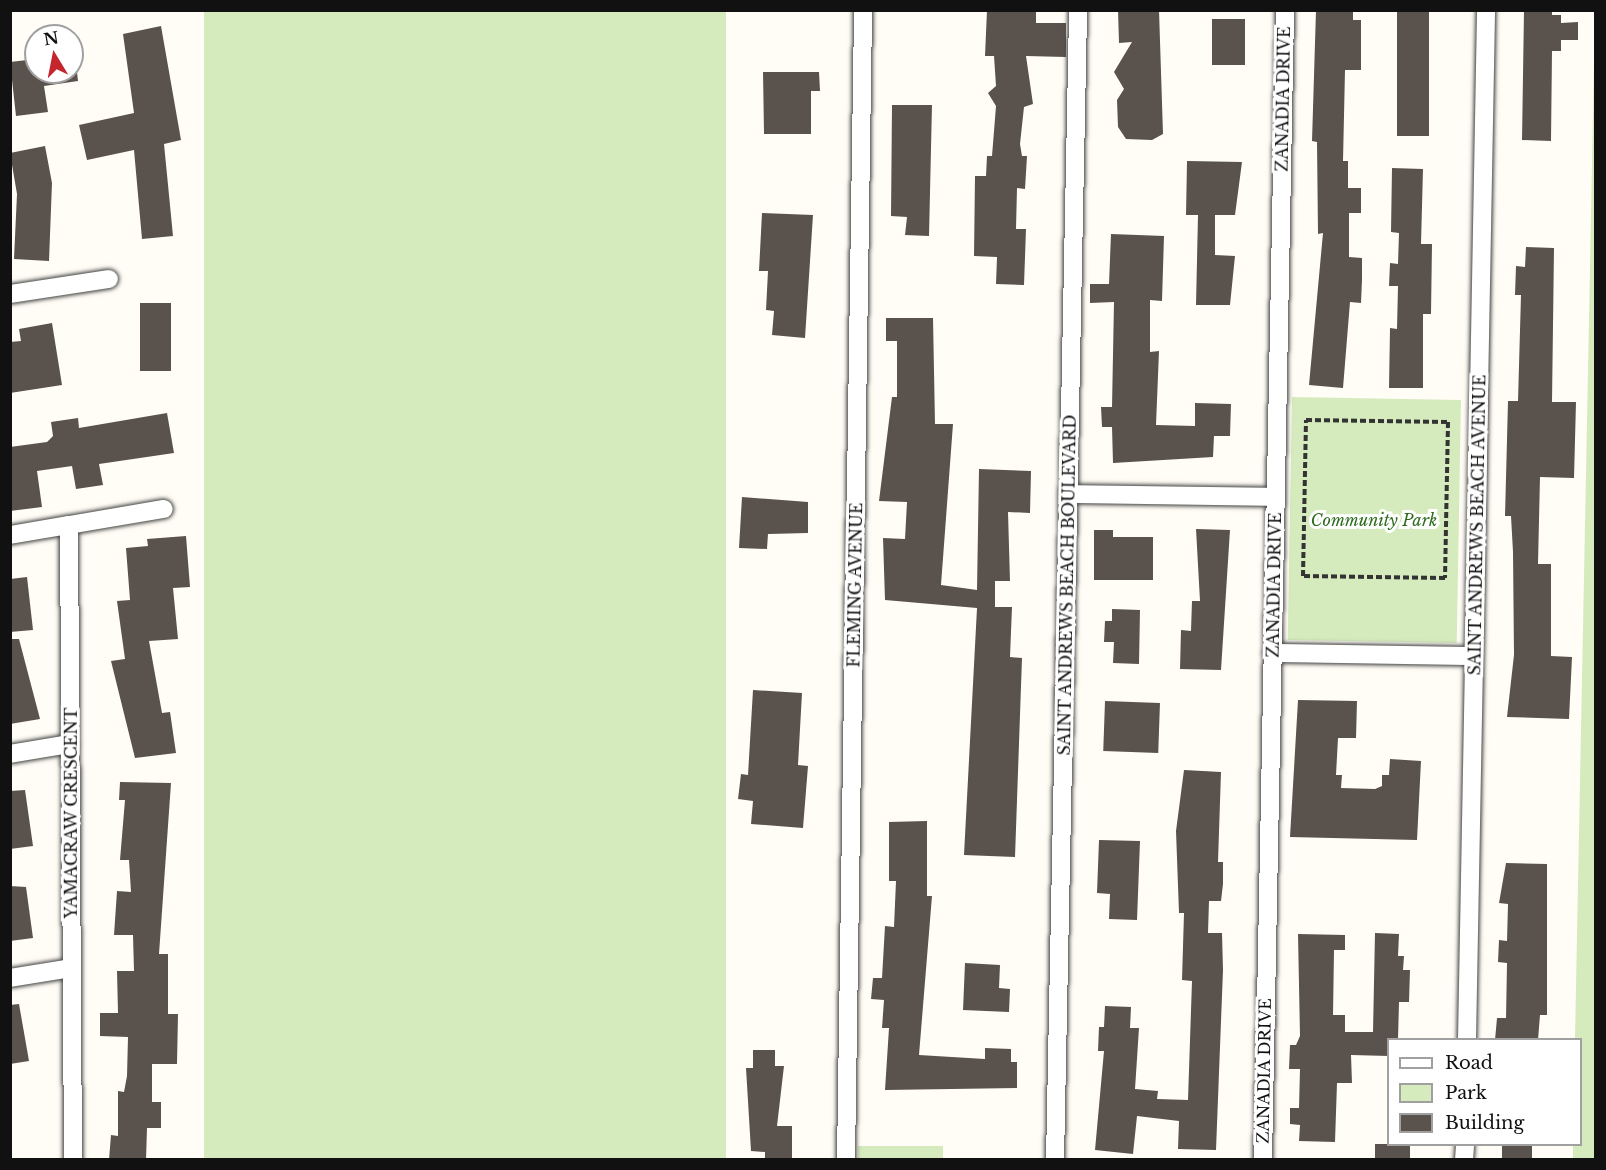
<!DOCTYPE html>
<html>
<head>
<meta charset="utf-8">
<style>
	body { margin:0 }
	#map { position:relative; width:1606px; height:1170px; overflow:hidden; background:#fffdf5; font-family:"Libre Baskerville",serif }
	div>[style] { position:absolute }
	.green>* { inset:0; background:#d5ebbd; transform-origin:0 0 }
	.building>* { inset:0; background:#5a524d; transform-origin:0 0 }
	.path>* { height:4px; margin-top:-2px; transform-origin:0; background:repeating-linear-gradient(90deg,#333 0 6px,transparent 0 9px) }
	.roads { filter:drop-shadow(0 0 2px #444) drop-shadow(0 0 2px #444) }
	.street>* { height:18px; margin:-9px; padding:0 9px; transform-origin:9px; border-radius:9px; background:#fff }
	span { translate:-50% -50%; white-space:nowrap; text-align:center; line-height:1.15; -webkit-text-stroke:6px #fff; paint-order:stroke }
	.street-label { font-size:16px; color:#111 }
	.park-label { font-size:16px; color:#2f6b1f; font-style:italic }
	.frame { position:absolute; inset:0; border:12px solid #111; pointer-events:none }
	.legend { position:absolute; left:1387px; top:1038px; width:195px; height:108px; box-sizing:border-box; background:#fff; border:2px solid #a0a0a0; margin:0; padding:8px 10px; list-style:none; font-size:18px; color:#111 }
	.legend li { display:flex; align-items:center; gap:12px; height:30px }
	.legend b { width:30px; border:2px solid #a0a0a0 }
	.north { position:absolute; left:24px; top:24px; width:60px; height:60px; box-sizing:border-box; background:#fff; border:2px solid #a0a0a0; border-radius:50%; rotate:350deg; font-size:16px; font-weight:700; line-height:24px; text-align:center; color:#111 }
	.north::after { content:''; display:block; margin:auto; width:21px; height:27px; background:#c4262e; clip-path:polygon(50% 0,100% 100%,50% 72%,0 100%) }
</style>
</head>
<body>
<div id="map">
	<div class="green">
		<div style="clip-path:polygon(1595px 10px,1596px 1159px,1573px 1160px,1573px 1145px,1580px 1144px,1580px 1040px,1575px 1039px)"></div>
		<div style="left:204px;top:11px;width:522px;height:1148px"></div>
		<div style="left:1292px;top:397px;width:169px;height:243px;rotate:1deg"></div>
		<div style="left:858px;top:1146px;width:85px;height:13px"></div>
	</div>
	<div class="building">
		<div style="clip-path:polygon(987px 10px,1036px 10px,1036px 23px,1066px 23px,1066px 57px,1026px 56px,1033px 104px,1024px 107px,1020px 144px,1022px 156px,1027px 156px,1025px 189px,1017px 188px,1016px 229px,1026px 229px,1024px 285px,996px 284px,997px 257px,974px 256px,975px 176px,986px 176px,987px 156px,992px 156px,996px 106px,988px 93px,996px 86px,994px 56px,985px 56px)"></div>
		<div style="clip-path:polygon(1118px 10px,1159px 10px,1163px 134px,1152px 140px,1126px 139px,1118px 127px,1117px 100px,1124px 89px,1114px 72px,1132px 42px,1119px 43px)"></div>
		<div style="clip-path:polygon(1316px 10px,1353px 10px,1353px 20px,1361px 20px,1361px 70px,1345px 70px,1343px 161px,1348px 161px,1348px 188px,1361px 188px,1361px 213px,1349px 213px,1349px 257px,1362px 258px,1362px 280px,1361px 303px,1350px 302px,1343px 388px,1309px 385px,1323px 233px,1318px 234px,1317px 142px,1312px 141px)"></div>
		<div style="left:1397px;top:10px;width:32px;height:126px"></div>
		<div style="clip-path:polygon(1524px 10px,1552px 10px,1552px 15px,1561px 15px,1561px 23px,1578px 22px,1578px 40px,1561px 40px,1561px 51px,1552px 51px,1551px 141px,1522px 140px)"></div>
		<div style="left:1212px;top:19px;width:33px;height:46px"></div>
		<div style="clip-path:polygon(161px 26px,181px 140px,164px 144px,173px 236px,142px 239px,134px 150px,87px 160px,79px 125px,134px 113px,123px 34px)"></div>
		<div style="clip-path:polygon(36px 59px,36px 72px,77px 72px,78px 81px,44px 86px,48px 112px,16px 116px,10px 62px)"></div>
		<div style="clip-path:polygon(763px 72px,819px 72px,820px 91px,811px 91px,811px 134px,764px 134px)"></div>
		<div style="clip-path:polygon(892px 105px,932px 105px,929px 236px,905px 235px,907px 217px,891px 216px)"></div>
		<div style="clip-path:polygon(45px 146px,52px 183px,49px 261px,14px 259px,17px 194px,10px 153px)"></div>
		<div style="clip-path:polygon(1187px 161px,1242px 162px,1235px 215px,1215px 215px,1215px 255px,1235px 256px,1230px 305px,1196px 305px,1198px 215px,1186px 215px)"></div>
		<div style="clip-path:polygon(1392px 168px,1423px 169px,1421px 244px,1432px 244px,1431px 314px,1423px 314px,1423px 388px,1389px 388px,1390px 328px,1397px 329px,1398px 286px,1389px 286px,1390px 263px,1398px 264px,1399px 233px,1391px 232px)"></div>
		<div style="clip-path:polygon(762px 213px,813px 215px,805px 338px,772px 335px,774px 311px,766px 310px,768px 271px,759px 271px)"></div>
		<div style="clip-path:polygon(1111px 234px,1164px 236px,1162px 301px,1150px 300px,1150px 352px,1159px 351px,1156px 425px,1195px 426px,1195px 403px,1231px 404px,1230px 436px,1214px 436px,1213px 457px,1113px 463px,1112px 427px,1102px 427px,1101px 407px,1112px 407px,1114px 302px,1090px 303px,1090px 284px,1109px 284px)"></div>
		<div style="clip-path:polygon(1526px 247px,1554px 248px,1552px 402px,1576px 402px,1574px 478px,1540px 477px,1538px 564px,1551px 564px,1551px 656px,1572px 657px,1569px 719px,1507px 717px,1514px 655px,1513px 552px,1511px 516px,1505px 516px,1508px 401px,1518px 401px,1521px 295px,1515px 295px,1516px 266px,1525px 267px)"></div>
		<div style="left:140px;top:303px;width:31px;height:68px"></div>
		<div style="clip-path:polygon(886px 318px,933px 318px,935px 424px,953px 424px,941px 585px,977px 590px,979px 469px,1031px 471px,1030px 513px,1008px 512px,1010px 581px,995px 581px,995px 607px,1012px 607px,1010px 657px,1022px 658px,1015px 857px,964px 855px,977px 608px,885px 600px,883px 538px,905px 539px,907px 502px,879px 501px,892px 397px,897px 397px,897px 341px,886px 341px)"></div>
		<div style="clip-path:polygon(52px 323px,62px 385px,10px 393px,10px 342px,21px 341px,19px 329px)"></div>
		<div style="clip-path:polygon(167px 413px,174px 453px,99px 464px,103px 485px,76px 489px,72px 466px,37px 471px,42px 507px,10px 511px,10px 447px,47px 442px,53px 436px,51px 422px,78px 418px,79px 428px)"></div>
		<div style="clip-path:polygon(742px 497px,808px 502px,808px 533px,768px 534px,767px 549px,739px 548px)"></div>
		<div style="clip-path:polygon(1196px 529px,1230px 530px,1221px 670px,1180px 669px,1181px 630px,1191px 631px,1192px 601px,1200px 601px)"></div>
		<div style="clip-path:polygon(1094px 530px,1113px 530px,1113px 537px,1153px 537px,1153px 580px,1094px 580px)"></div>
		<div style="clip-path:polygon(186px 536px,190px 587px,173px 588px,178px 639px,149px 641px,162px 713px,170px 712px,176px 753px,135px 758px,111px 661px,125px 659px,117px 601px,130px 600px,126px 548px,148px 546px,147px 539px)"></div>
		<div style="clip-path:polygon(27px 577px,33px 630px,10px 632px,10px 579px)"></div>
		<div style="clip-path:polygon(1112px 609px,1140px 610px,1139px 664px,1113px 663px,1114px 642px,1104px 642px,1105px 621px,1112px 621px)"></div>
		<div style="clip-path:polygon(10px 639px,19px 639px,40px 719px,10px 724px)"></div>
		<div style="clip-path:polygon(753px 690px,802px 693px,798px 765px,808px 766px,803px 828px,751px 824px,753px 801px,738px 799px,741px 774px,748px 775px)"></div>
		<div style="clip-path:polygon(1298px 700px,1357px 701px,1356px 738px,1338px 738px,1336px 775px,1342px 775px,1341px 788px,1375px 789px,1382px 786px,1382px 775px,1389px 775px,1390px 759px,1421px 761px,1417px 840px,1290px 837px)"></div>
		<div style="left:1105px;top:701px;width:55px;height:50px;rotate:2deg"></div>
		<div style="clip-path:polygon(1184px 770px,1221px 772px,1218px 862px,1223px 862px,1223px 884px,1221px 901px,1209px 901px,1208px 933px,1222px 933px,1223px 970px,1216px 1150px,1178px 1149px,1179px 1121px,1137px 1116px,1133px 1154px,1095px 1150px,1104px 1051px,1098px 1051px,1099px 1027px,1104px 1027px,1105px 1006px,1131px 1007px,1130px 1028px,1139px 1028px,1135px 1089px,1158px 1091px,1157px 1099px,1188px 1100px,1192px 981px,1182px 980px,1184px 913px,1179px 913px,1176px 831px)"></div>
		<div style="clip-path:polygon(120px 782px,171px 783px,159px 954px,168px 954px,168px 1014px,178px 1014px,177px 1064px,152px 1064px,152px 1102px,161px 1102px,161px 1128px,147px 1128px,146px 1160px,109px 1160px,111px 1135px,118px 1136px,118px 1091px,124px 1092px,127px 1076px,128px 1037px,100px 1036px,100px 1013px,118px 1013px,117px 971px,134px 971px,133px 935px,114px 935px,117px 891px,131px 892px,129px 860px,120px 860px,125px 800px,119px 800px)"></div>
		<div style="clip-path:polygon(25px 790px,33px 846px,10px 849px,10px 791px)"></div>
		<div style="clip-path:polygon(927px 821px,927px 896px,932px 896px,919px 1055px,985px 1059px,985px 1048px,1011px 1049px,1011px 1062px,1017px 1062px,1017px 1088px,885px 1090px,889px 1028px,882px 1028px,884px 1000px,871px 999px,873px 978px,882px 978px,885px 926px,894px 927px,896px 881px,889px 881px,889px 822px)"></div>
		<div style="clip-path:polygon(1099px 840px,1140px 841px,1137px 920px,1109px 919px,1110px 894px,1097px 893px)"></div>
		<div style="clip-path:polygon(1506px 863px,1547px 864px,1547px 1015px,1540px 1015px,1538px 1040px,1495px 1040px,1497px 1018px,1506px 1018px,1507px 963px,1498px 962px,1499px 940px,1507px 941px,1508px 904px,1499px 903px)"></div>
		<div style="clip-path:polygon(10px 886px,26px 887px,33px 938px,10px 941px)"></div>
		<div style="clip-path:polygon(1375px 933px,1399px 934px,1398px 956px,1404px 956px,1403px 970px,1410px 970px,1409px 1002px,1399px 1002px,1398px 1040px,1389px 1040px,1389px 1056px,1351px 1055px,1352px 1083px,1337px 1083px,1335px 1142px,1299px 1141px,1300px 1125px,1290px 1124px,1290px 1108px,1299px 1108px,1300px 1069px,1289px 1069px,1290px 1045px,1296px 1045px,1300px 1036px,1298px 934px,1345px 935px,1345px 950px,1334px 950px,1333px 1015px,1345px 1015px,1345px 1032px,1373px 1032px)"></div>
		<div style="clip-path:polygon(965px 963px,1000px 965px,999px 988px,1010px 989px,1009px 1012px,963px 1010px)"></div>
		<div style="clip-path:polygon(19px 1004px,29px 1061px,10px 1064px,10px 1005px)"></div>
		<div style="clip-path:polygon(753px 1050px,775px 1050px,775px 1066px,784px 1066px,777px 1126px,792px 1126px,792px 1160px,765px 1160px,765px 1152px,751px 1151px,746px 1068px,753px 1068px)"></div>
		<div style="left:1375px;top:1144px;width:35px;height:16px"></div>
		<div style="left:1502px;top:1144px;width:30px;height:16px"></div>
	</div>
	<div class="path">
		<div style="left:1306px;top:420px;width:142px;rotate:0.8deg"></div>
		<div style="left:1448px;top:422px;width:156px;rotate:91.1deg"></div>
		<div style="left:1445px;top:578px;width:142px;rotate:-179.2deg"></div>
		<div style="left:1303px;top:576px;width:156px;rotate:-88.9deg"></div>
	</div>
	<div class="roads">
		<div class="street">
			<div style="left:10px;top:294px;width:100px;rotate:-8.6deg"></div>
			<div style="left:1068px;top:494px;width:207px;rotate:0.8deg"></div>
			<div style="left:69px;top:525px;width:96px;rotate:-9.6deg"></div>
			<div style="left:10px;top:535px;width:60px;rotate:-9.6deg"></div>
			<div style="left:69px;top:525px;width:635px;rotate:89.64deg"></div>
			<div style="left:1272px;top:653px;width:202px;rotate:0.9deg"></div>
			<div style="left:10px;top:754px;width:61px;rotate:-9.5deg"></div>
			<div style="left:10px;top:978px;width:62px;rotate:-9.3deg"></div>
			<div style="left:1467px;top:1040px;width:1030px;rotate:-88.94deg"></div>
			<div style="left:846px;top:1160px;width:1150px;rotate:-89.15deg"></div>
			<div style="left:1055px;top:1160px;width:1150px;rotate:-88.85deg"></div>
			<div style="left:1263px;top:1160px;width:1150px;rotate:-88.9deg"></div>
			<div style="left:1464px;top:1160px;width:16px;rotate:-86deg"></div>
		</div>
	</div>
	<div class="street-label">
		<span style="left:1283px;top:99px;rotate:-89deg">ZANADIA DRIVE</span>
		<span style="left:1477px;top:525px;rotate:-89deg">SAINT ANDREWS BEACH AVENUE</span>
		<span style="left:855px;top:585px;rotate:-89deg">FLEMING AVENUE</span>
		<span style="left:1067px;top:585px;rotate:-89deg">SAINT ANDREWS BEACH BOULEVARD</span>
		<span style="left:1274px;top:585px;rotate:-89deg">ZANADIA DRIVE</span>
		<span style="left:71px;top:813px;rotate:-90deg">YAMACRAW CRESCENT</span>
		<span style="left:1264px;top:1071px;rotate:-89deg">ZANADIA DRIVE</span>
	</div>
	<div class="park-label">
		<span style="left:1374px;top:520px">Community Park</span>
	</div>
	<div class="frame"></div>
	<ul class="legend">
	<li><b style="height:8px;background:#fff"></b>Road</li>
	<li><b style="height:16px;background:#d5ebbd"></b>Park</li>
	<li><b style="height:16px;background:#5a524d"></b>Building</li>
	</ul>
	<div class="north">N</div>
</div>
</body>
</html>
